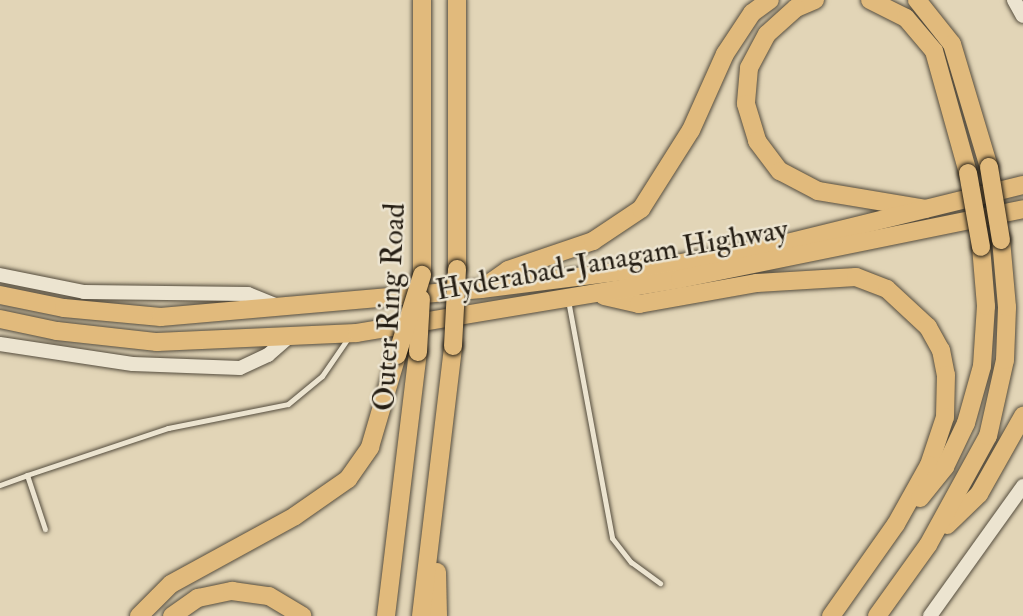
<!DOCTYPE html>
<html>
<head>
<meta charset="utf-8">
<style>
	body { margin:0 }
	#map { position:relative; width:1023px; height:616px; overflow:hidden; background:#e2d5b7; font-family:"IM FELL Double Pica",serif }
	div>[style] { position:absolute }
	.roads { filter:drop-shadow(0 0 2px #544c3d) drop-shadow(0 0 2px #544c3d) }
	.lane>* { height:5px; margin:-2.5px; padding:0 2.5px; transform-origin:2.5px; border-radius:2.5px; background:#ece4d0 }
	.secondary>* { height:14px; margin:-7px; padding:0 7px; transform-origin:7px; border-radius:7px; background:#ece4d0 }
	.highway>* { height:18px; margin:-9px; padding:0 9px; transform-origin:9px; border-radius:9px; background:#e1ba7c }
	.bridges { filter:drop-shadow(0 0 2px #251e14) drop-shadow(0 0 2px #251e14) }
	.highway-bridge>* { height:18px; margin:-9px; padding:0 9px; transform-origin:9px; border-radius:9px; background:#e1ba7c }
	span { translate:-50% -50%; white-space:nowrap; text-align:center; line-height:1.15; -webkit-text-stroke:5px #ece4d0; paint-order:stroke }
	.street-label { font-size:30px; color:#251e14 }
</style>
</head>
<body>
<div id="map">
	<div class="roads">
		<div class="lane">
			<div style="left:568px;top:300px;width:242px;rotate:79.5deg"></div>
			<div style="left:612px;top:538px;width:31px;rotate:52deg"></div>
			<div style="left:631px;top:562px;width:36px;rotate:36deg"></div>
			<div style="left:27px;top:475px;width:149px;rotate:-18.4deg"></div>
			<div style="left:168px;top:428px;width:122px;rotate:-11.3deg"></div>
			<div style="left:288px;top:404px;width:44px;rotate:-39.5deg"></div>
			<div style="left:322px;top:376px;width:46px;rotate:-55.6deg"></div>
			<div style="left:0;top:485px;width:29px;rotate:-20deg"></div>
			<div style="left:27px;top:475px;width:57px;rotate:71.6deg"></div>
		</div>
		<div class="secondary">
			<div style="left:1014px;top:0;width:18px;rotate:61deg"></div>
			<div style="left:0;top:275px;width:86px;rotate:11.4deg"></div>
			<div style="left:84px;top:292px;width:164px;rotate:0.7deg"></div>
			<div style="left:248px;top:294px;width:32px;rotate:22deg"></div>
			<div style="left:0;top:344px;width:134px;rotate:8.6deg"></div>
			<div style="left:133px;top:364px;width:107px;rotate:2.1deg"></div>
			<div style="left:240px;top:368px;width:31px;rotate:-25deg"></div>
			<div style="left:268px;top:355px;width:30px;rotate:-41deg"></div>
			<div style="left:930px;top:616px;width:160px;rotate:-54.4deg"></div>
		</div>
		<div class="highway">
			<div style="left:815px;top:0;width:21px;rotate:157deg"></div>
			<div style="left:796px;top:8px;width:39px;rotate:138deg"></div>
			<div style="left:767px;top:34px;width:38px;rotate:118deg"></div>
			<div style="left:749px;top:68px;width:36px;rotate:95deg"></div>
			<div style="left:746px;top:104px;width:39px;rotate:73deg"></div>
			<div style="left:757px;top:141px;width:38px;rotate:53deg"></div>
			<div style="left:780px;top:171px;width:43px;rotate:27.8deg"></div>
			<div style="left:818px;top:191px;width:109px;rotate:9.5deg"></div>
			<div style="left:870px;top:0;width:40px;rotate:26.6deg"></div>
			<div style="left:906px;top:18px;width:43px;rotate:49.7deg"></div>
			<div style="left:934px;top:51px;width:127px;rotate:74.4deg"></div>
			<div style="left:917px;top:0;width:56px;rotate:51.5deg"></div>
			<div style="left:952px;top:44px;width:128px;rotate:73.3deg"></div>
			<div style="left:457px;top:269px;width:269px;rotate:-90deg"></div>
			<div style="left:422px;top:275px;width:275px;rotate:-90deg"></div>
			<div style="left:484px;top:287px;width:29px;rotate:-35deg"></div>
			<div style="left:508px;top:270px;width:90px;rotate:-18.8deg"></div>
			<div style="left:593px;top:241px;width:58px;rotate:-33.7deg"></div>
			<div style="left:641px;top:209px;width:93px;rotate:-57.7deg"></div>
			<div style="left:691px;top:130px;width:83px;rotate:-65.9deg"></div>
			<div style="left:725px;top:54px;width:49px;rotate:-56.6deg"></div>
			<div style="left:752px;top:13px;width:22px;rotate:-36deg"></div>
			<div style="left:0;top:295px;width:65px;rotate:11.5deg"></div>
			<div style="left:64px;top:308px;width:97px;rotate:5.3deg"></div>
			<div style="left:161px;top:317px;width:321px;rotate:-5deg"></div>
			<div style="left:481px;top:289px;width:191px;rotate:-7.2deg"></div>
			<div style="left:670px;top:265px;width:115px;rotate:-10.5deg"></div>
			<div style="left:783px;top:244px;width:247px;rotate:-13.8deg"></div>
			<div style="left:604px;top:296px;width:36px;rotate:13deg"></div>
			<div style="left:639px;top:304px;width:120px;rotate:-10.1deg"></div>
			<div style="left:757px;top:283px;width:99px;rotate:-3.5deg"></div>
			<div style="left:856px;top:277px;width:33px;rotate:21deg"></div>
			<div style="left:887px;top:289px;width:56px;rotate:42.8deg"></div>
			<div style="left:928px;top:327px;width:26px;rotate:61deg"></div>
			<div style="left:941px;top:350px;width:25px;rotate:79deg"></div>
			<div style="left:946px;top:375px;width:42px;rotate:91.4deg"></div>
			<div style="left:945px;top:417px;width:51px;rotate:108.4deg"></div>
			<div style="left:929px;top:465px;width:68px;rotate:119.2deg"></div>
			<div style="left:896px;top:524px;width:113px;rotate:125.2deg"></div>
			<div style="left:0;top:319px;width:58px;rotate:11.9deg"></div>
			<div style="left:57px;top:331px;width:101px;rotate:6.3deg"></div>
			<div style="left:157px;top:342px;width:200px;rotate:-2.6deg"></div>
			<div style="left:357px;top:333px;width:327px;rotate:-9.5deg"></div>
			<div style="left:680px;top:279px;width:350px;rotate:-11.5deg"></div>
			<div style="left:920px;top:498px;width:40px;rotate:-51deg"></div>
			<div style="left:945px;top:467px;width:49px;rotate:-64.5deg"></div>
			<div style="left:966px;top:423px;width:59px;rotate:-74.3deg"></div>
			<div style="left:982px;top:366px;width:60px;rotate:-86.2deg"></div>
			<div style="left:986px;top:306px;width:59px;rotate:-94.8deg"></div>
			<div style="left:947px;top:525px;width:45px;rotate:-44.1deg"></div>
			<div style="left:979px;top:494px;width:90px;rotate:-60.6deg"></div>
			<div style="left:437px;top:572px;width:44px;rotate:88.7deg"></div>
			<div style="left:139px;top:616px;width:45px;rotate:-45deg"></div>
			<div style="left:171px;top:584px;width:141px;rotate:-28.7deg"></div>
			<div style="left:295px;top:516px;width:65px;rotate:-34.9deg"></div>
			<div style="left:348px;top:479px;width:39px;rotate:-55deg"></div>
			<div style="left:370px;top:447px;width:96px;rotate:-73.6deg"></div>
			<div style="left:172px;top:616px;width:32px;rotate:-35deg"></div>
			<div style="left:198px;top:598px;width:35px;rotate:-12deg"></div>
			<div style="left:232px;top:591px;width:37px;rotate:8deg"></div>
			<div style="left:269px;top:596px;width:39px;rotate:31deg"></div>
			<div style="left:386px;top:616px;width:266px;rotate:-83.1deg"></div>
			<div style="left:421px;top:616px;width:272px;rotate:-83.2deg"></div>
			<div style="left:877px;top:616px;width:87px;rotate:-54.3deg"></div>
			<div style="left:928px;top:545px;width:124px;rotate:-61.2deg"></div>
			<div style="left:988px;top:436px;width:78px;rotate:-77.4deg"></div>
			<div style="left:1005px;top:360px;width:53px;rotate:-87.8deg"></div>
			<div style="left:1007px;top:307px;width:67px;rotate:-95.1deg"></div>
		</div>
	</div>
	<div class="bridges">
		<div class="highway-bridge">
			<div style="left:989px;top:167px;width:74px;rotate:80.7deg"></div>
			<div style="left:968px;top:173px;width:75px;rotate:80deg"></div>
			<div style="left:453px;top:346px;width:77px;rotate:-87deg"></div>
			<div style="left:418px;top:352px;width:53px;rotate:-86.8deg"></div>
			<div style="left:397px;top:355px;width:84px;rotate:-72.6deg"></div>
		</div>
	</div>
	<div class="street-label">
		<span style="left:612px;top:260px;rotate:-10deg">Hyderabad-Janagam Highway</span>
		<span style="left:390px;top:307px;rotate:-87deg">Outer Ring Road</span>
	</div>
</div>
</body>
</html>
